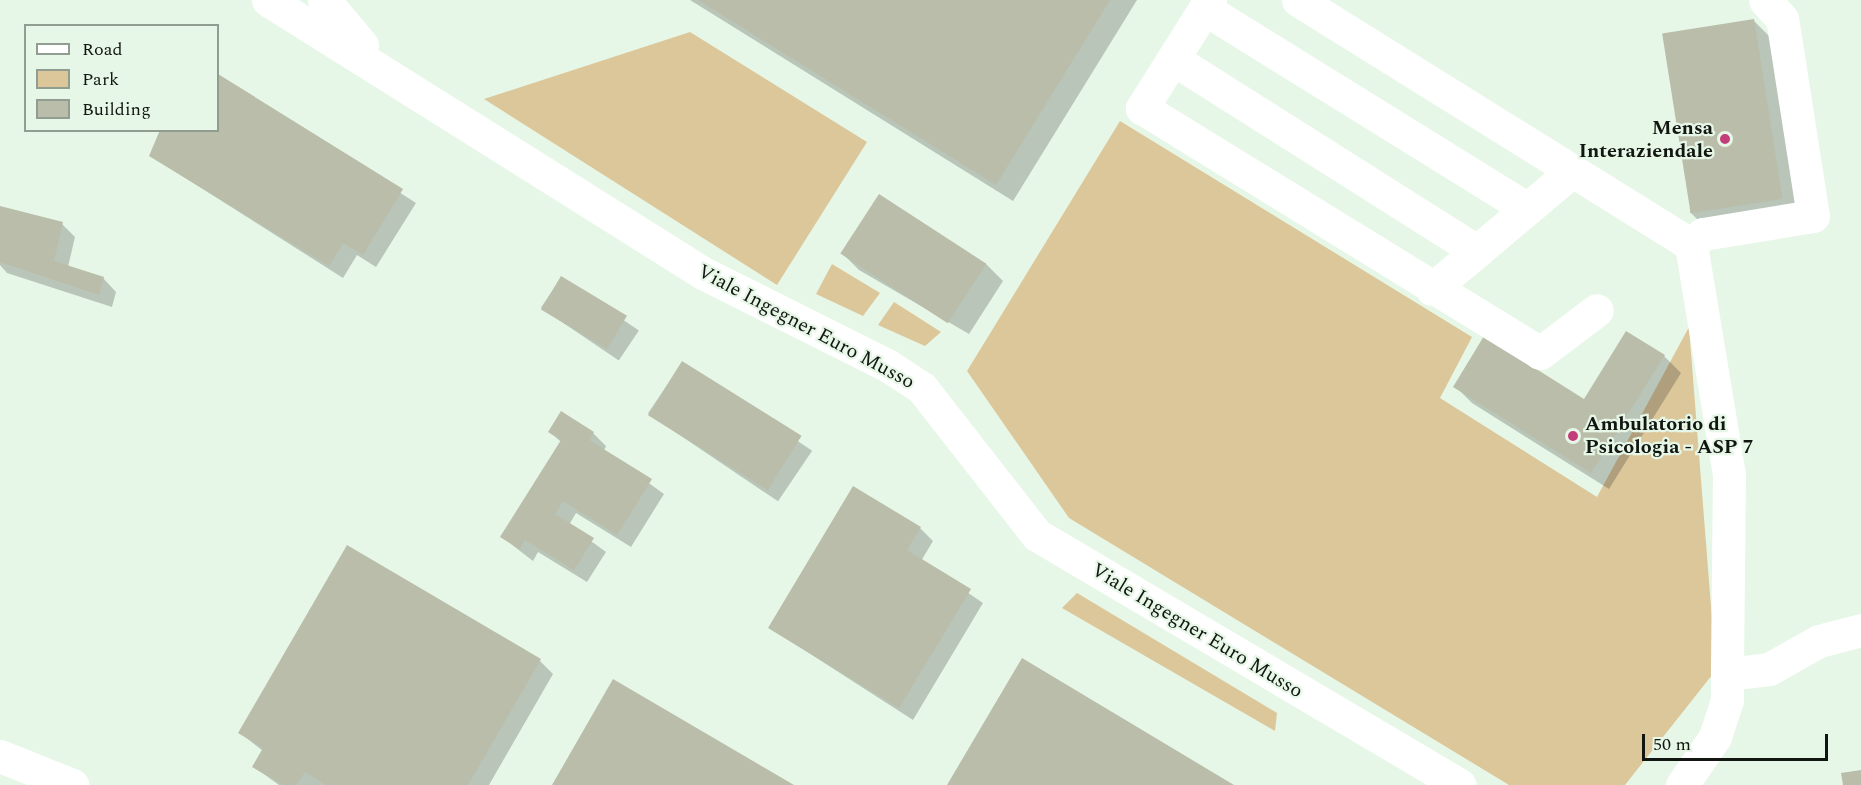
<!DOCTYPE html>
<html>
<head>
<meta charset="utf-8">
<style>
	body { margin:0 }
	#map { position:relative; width:1861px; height:785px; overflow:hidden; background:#e7f7e7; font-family:Spectral,serif }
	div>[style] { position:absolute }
	.green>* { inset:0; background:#dcc79b }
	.shadow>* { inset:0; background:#0003; transform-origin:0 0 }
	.building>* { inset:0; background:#babdaa; transform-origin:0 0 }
	.minor>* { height:33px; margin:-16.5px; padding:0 16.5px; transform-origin:16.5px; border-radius:16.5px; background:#fff }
	.dots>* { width:16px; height:16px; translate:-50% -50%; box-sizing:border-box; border:3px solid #e7f7e7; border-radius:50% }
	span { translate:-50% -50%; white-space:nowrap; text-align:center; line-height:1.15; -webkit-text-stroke:4.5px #e7f7e7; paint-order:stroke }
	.poi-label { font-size:20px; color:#111611; font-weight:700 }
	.right { translate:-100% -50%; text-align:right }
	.left { translate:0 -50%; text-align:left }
	.street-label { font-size:20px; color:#111611 }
	.legend { position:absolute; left:24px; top:24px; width:195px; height:108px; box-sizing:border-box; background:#e7f7e7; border:2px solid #919d91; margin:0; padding:8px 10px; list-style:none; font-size:18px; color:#111611 }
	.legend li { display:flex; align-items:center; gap:12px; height:30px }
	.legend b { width:30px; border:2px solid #919d91 }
	.scale { position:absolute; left:1642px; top:734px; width:186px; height:27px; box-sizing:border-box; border:3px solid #111611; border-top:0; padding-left:8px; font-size:18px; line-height:21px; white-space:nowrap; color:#111611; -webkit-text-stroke:4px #e7f7e7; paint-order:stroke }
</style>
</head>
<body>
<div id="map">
	<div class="green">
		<div style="clip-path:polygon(690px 32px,867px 142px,777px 285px,484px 99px)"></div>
		<div style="clip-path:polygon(1120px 121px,1472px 337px,1440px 398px,1597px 497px,1689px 327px,1716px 670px,1625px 785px,1509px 785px,1069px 518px,967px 371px)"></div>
		<div style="clip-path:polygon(832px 264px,880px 293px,863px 316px,816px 294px)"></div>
		<div style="clip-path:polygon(894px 302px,941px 332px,925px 346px,878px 325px)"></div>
		<div style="clip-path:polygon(1077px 593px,1277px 713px,1275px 731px,1062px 608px)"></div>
	</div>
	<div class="shadow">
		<div style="clip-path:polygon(690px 0,1137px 0,1013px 201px)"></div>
		<div style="clip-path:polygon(1753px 20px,1770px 37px,1797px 215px,1707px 229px,1690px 212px)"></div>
		<div style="clip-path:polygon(218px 76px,416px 203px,376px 267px,357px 255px,343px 278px,151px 156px,218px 130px)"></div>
		<div style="clip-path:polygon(0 208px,62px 224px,75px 237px,68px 267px,103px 278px,116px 292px,112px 307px,7px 273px,0 265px)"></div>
		<div style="clip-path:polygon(842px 253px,986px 264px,1003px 281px,969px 334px,859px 270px)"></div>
		<div style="left:561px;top:278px;width:94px;height:36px;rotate:34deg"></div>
		<div style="clip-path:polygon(1664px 356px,1681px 373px,1609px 489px,1472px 403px,1455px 386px,1585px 401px)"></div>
		<div style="left:682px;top:363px;width:157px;height:61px;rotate:34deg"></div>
		<div style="clip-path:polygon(550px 432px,593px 433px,606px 446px,604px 451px,664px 494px,631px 547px,576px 513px,569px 525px,606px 552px,587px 582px,538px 552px,533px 561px,502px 537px,561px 442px)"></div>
		<div style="clip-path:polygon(920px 528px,933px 541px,921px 561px,983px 603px,913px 720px,770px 628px)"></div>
		<div style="clip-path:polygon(348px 547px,540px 661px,553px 674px,489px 785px,279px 785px,254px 767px,263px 751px,240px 733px)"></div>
	</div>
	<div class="building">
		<div style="clip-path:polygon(698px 0,1110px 0,996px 185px)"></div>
		<div style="left:1754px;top:19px;width:182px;height:93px;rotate:81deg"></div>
		<div style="clip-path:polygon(218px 74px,403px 189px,363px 255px,343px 243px,329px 266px,149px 156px,160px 130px,218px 130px)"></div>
		<div style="left:879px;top:194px;width:128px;height:71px;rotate:33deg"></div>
		<div style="clip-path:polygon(0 206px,63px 222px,54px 261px,104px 277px,99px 295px,0 262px)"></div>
		<div style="left:561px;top:276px;width:77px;height:39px;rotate:31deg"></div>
		<div style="clip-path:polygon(1626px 331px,1665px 355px,1591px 473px,1453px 387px,1484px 336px,1584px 399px)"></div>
		<div style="left:682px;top:361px;width:141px;height:64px;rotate:32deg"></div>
		<div style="clip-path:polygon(561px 411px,594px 432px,589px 440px,652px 479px,617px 535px,563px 501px,555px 514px,594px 538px,574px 570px,525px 540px,519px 549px,500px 537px,561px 440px,548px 432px)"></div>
		<div style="clip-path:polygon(853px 486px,921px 527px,907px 550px,971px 589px,899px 708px,768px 628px)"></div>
		<div style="clip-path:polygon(347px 545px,541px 659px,468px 785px,326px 785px,305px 772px,296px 785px,283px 785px,252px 767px,263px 748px,238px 733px)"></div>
		<div style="clip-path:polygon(1022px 658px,1234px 785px,947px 785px)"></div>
		<div style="clip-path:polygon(613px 679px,794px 785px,552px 785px)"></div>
		<div style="clip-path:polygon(1861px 770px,1861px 785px,1843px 785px,1841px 773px)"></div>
	</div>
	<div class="minor">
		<div style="left:268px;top:0;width:514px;rotate:32.11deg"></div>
		<div style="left:703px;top:273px;width:206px;rotate:26.6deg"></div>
		<div style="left:887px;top:365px;width:42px;rotate:33.3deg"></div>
		<div style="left:922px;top:388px;width:187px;rotate:52deg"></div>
		<div style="left:1037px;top:535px;width:491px;rotate:30.6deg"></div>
		<div style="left:324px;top:0;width:59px;rotate:49.8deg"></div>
		<div style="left:1210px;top:0;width:128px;rotate:122.2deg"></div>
		<div style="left:1142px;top:108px;width:467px;rotate:31.6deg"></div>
		<div style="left:1540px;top:353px;width:71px;rotate:-37deg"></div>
		<div style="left:1298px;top:0;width:463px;rotate:31.9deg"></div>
		<div style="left:1691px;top:245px;width:233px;rotate:80.6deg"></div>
		<div style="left:1729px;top:475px;width:199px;rotate:90.6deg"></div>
		<div style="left:1727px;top:674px;width:26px;rotate:90deg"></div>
		<div style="left:1727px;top:700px;width:39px;rotate:108deg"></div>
		<div style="left:1715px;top:737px;width:58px;rotate:124.5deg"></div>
		<div style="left:1205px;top:9px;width:379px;rotate:31.8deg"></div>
		<div style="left:1173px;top:59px;width:360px;rotate:32.3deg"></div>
		<div style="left:1691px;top:245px;width:16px;rotate:-43deg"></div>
		<div style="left:1703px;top:234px;width:111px;rotate:-9.3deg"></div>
		<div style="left:1813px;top:216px;width:199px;rotate:-98.9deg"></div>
		<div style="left:1782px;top:19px;width:25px;rotate:-132deg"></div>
		<div style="left:1432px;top:289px;width:183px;rotate:-40.1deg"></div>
		<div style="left:1727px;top:674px;width:42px;rotate:-6.8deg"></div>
		<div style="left:1769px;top:669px;width:57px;rotate:-29.2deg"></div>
		<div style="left:1819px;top:641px;width:43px;rotate:-14.7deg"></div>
		<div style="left:0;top:756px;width:78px;rotate:21.9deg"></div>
	</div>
	<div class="dots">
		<div style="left:1725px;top:139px;background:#c43d7b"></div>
		<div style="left:1573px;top:436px;background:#c43d7b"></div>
	</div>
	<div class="poi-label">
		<span class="right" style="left:1713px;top:140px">Mensa<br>Interaziendale</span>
		<span class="left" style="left:1585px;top:436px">Ambulatorio di<br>Psicologia - ASP 7</span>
	</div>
	<div class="street-label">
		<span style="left:806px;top:327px;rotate:28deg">Viale Ingegner Euro Musso</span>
		<span style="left:1197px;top:631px;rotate:31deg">Viale Ingegner Euro Musso</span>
	</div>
	<ul class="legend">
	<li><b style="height:8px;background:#fff"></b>Road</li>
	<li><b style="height:16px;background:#dcc79b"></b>Park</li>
	<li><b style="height:16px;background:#babdaa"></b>Building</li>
	</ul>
	<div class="scale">50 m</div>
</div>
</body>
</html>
